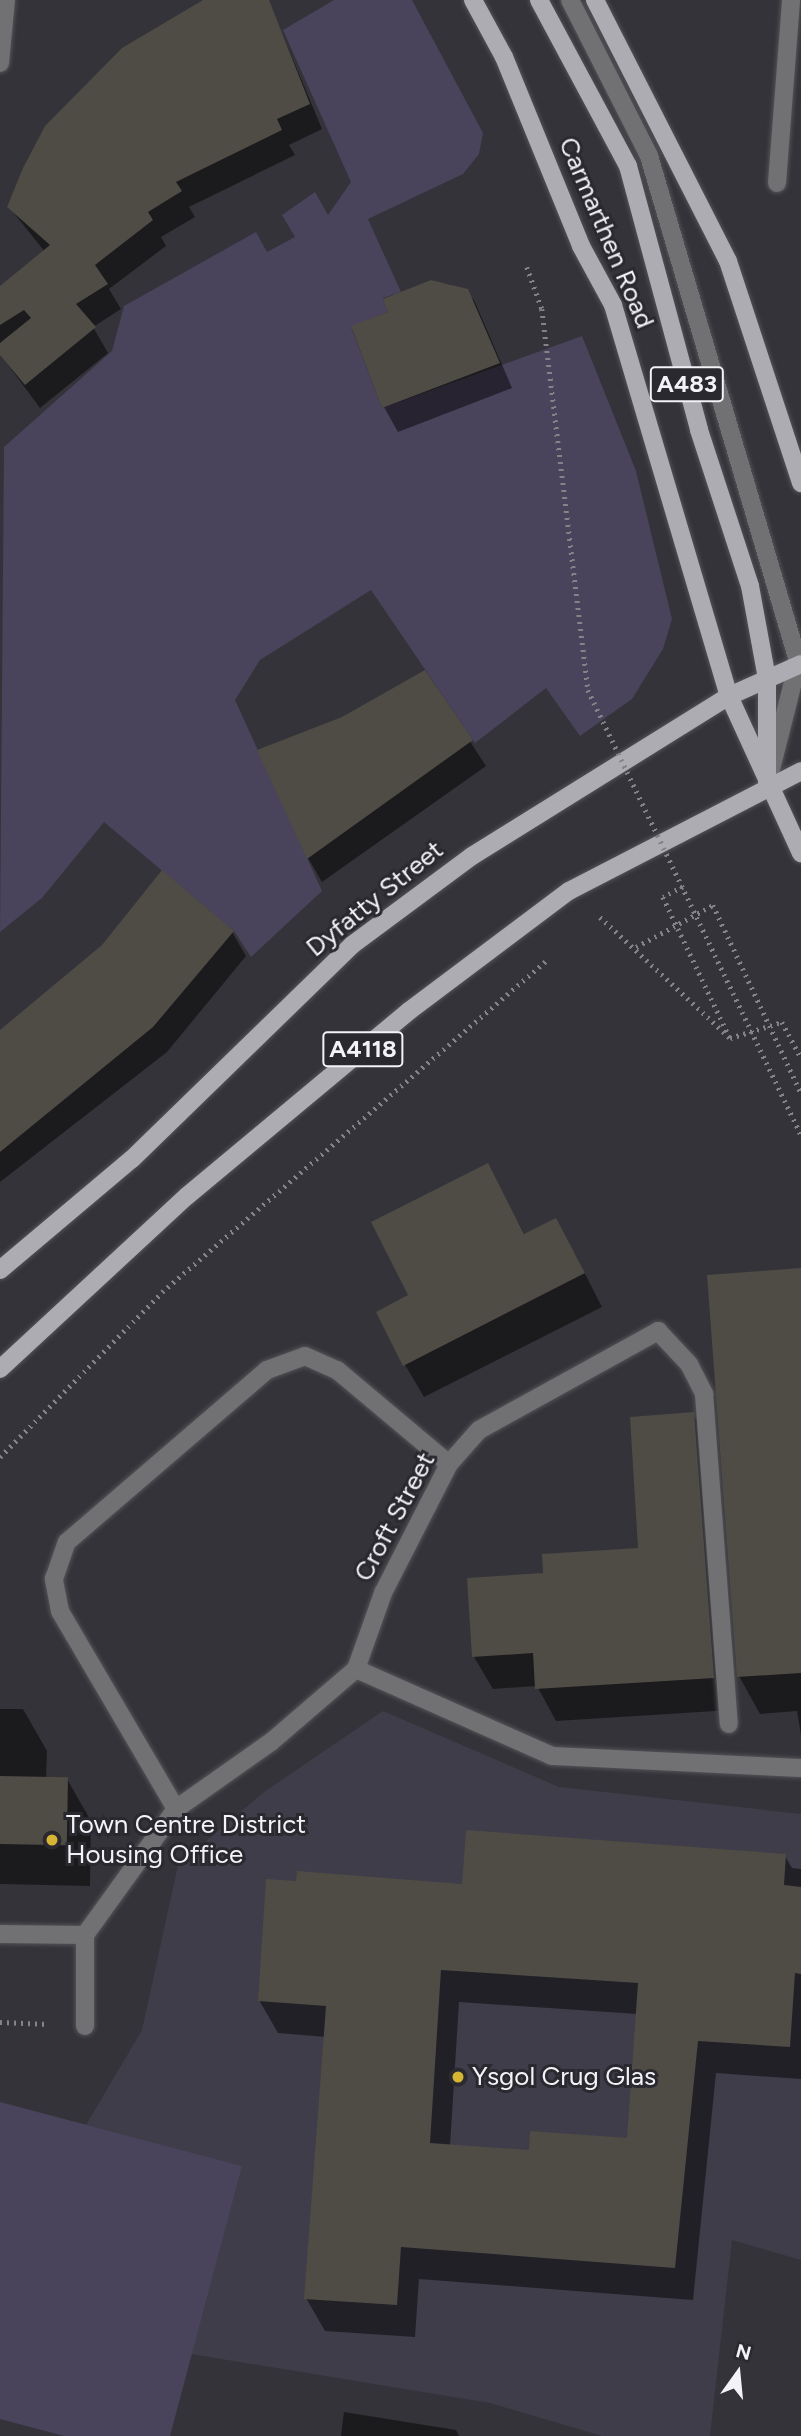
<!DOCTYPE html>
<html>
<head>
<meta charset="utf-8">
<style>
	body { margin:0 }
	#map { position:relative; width:801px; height:2436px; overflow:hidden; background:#343339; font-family:Figtree,sans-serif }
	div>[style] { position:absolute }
	.built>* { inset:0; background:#3f3d49 }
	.green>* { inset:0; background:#49435b }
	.shadow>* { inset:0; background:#0007 }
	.building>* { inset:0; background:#4e4c45; transform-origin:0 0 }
	.path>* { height:4.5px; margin-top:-2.25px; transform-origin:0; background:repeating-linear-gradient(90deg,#838388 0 2px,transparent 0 7px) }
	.roads { filter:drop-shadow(0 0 2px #535257) drop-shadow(0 0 2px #535257) }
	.minor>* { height:18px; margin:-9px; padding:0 9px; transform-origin:9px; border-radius:9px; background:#717073 }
	.major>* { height:18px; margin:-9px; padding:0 9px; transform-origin:9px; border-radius:9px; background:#adacb2 }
	.path-bridge>* { height:4.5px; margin-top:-2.25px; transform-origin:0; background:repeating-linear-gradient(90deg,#838388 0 2px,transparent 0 7px) }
	.dots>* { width:19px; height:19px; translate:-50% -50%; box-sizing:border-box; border:4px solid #2a292f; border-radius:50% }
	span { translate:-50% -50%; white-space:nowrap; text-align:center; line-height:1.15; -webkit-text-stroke:6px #2a292f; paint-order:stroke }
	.shield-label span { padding:2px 5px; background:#2a292f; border:2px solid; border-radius:5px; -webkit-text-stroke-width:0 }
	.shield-label { font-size:24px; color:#f3f3f7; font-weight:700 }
	.street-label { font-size:26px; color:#f3f3f7 }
	.poi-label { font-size:26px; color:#f3f3f7 }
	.left { translate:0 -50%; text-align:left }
	.north { position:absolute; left:703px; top:2338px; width:70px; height:70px; -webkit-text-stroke:5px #2a292f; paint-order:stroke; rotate:15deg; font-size:19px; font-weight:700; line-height:28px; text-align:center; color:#f3f3f7 }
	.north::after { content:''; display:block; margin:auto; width:24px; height:32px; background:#f3f3f7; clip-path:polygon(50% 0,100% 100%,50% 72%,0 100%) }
</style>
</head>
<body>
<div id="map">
	<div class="built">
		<div style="clip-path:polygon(383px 1711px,559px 1787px,801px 1814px,801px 2260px,732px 2240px,710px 2436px,602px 2436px,490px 2403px,191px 2354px,241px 2166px,86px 2125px,142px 2030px,178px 1865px,264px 1792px)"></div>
	</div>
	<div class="green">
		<div style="clip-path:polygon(334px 0,412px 0,483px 133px,479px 154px,463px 174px,368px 219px,401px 292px,383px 298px,388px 312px,351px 327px,382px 408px,582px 336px,636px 471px,672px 619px,663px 649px,632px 699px,580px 736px,546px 688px,475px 743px,371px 590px,260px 660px,235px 700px,322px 891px,251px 957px,234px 931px,104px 822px,42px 898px,0 932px,4px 447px,112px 351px,124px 306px,256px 232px,267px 252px,295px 237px,282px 215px,315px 192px,328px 215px,351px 182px,283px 30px)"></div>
		<div style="clip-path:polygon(0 2102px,242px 2166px,170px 2436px,64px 2436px,0 2419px)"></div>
	</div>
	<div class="shadow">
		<div style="clip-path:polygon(210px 0,268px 0,322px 129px,289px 145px,295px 155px,189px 207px,195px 217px,161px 237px,166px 246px,109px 289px,121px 309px,93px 327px,108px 353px,40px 408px,0 354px,0 288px,45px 252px,9px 207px)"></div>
		<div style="clip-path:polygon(431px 282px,449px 284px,474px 300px,512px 388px,398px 432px,384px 407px,390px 313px)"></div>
		<div style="clip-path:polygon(425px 672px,486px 766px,322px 882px,308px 858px,343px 718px)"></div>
		<div style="clip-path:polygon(232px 932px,246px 956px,167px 1052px,0 1182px,0 1046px)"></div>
		<div style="clip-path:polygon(487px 1165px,525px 1235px,574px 1252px,602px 1307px,424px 1397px,405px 1365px,411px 1295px)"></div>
		<div style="clip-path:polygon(801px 1270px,801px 1735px,797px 1711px,760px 1714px,739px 1676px)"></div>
		<div style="clip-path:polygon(693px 1414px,712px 1447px,732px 1710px,556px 1721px,537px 1686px,493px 1689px,474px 1657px,545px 1574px,640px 1550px)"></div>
		<div style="clip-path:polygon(0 1709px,23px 1709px,47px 1751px,46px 1779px,67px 1779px,91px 1821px,90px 1886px,0 1884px)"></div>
		<div style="clip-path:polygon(evenodd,785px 1856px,792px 1868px,801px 1869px,801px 2079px,716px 2073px,693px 2300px,419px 2279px,415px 2337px,325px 2331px,306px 2298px,326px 2037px,278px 2033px,259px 2000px,464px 1886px,785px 1856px,459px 2002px,637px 2014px,629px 2139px,530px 2152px,450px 2146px,459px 2002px)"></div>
		<div style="clip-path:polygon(344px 2412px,456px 2430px,459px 2436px,341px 2436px)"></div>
	</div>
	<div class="building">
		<div style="clip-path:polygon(203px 0,269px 0,310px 104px,277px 119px,282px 130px,176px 182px,182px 191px,148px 212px,153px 220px,95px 265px,108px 284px,76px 304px,96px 327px,25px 385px,0 355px,0 343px,31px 318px,24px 310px,0 325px,0 286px,50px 245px,7px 207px,23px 168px,45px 126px,122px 48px)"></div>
		<div style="clip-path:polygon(431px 280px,468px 289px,500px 363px,382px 408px,351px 326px,388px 312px,383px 299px)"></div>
		<div style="clip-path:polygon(425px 670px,473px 740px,307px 859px,257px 750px,342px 717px)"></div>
		<div style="clip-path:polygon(162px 870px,234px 931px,153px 1027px,0 1152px,0 1030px,102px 945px)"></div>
		<div style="clip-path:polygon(488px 1163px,524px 1234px,556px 1218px,585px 1273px,403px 1366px,376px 1312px,408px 1295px,371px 1222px)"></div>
		<div style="clip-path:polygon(801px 1268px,801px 1673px,737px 1677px,707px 1275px)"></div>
		<div style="clip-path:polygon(694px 1412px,714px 1678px,535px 1689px,533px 1653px,472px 1657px,467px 1578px,543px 1573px,542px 1554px,638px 1548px,630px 1417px)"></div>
		<div style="left:0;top:1776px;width:68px;height:68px;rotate:1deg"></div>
		<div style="clip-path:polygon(evenodd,466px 1830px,786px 1854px,784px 1885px,801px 1887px,801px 1974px,795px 1973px,790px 2047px,698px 2041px,675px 2268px,401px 2247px,397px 2305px,304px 2299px,326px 2006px,258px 2001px,266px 1879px,296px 1881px,297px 1871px,462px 1884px,466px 1830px,441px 1970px,638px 1983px,627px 2138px,530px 2131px,529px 2150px,430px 2143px,441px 1970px)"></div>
	</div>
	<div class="path">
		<div style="left:600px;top:917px;width:178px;rotate:42.9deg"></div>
		<div style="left:730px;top:1038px;width:54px;rotate:-17.1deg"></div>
		<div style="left:782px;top:1022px;width:40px;rotate:62deg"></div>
		<div style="left:636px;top:947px;width:88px;rotate:-28.6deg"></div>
		<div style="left:0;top:1457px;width:231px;rotate:-45.5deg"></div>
		<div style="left:162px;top:1292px;width:508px;rotate:-40.77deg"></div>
		<div style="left:0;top:2022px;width:48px;rotate:2.4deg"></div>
	</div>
	<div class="roads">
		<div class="minor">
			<div style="left:570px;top:0;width:175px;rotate:63.1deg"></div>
			<div style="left:649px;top:156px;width:537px;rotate:73.56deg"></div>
			<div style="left:0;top:63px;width:63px;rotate:-84.6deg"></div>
			<div style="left:777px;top:183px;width:184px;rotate:-85.6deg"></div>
			<div style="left:768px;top:781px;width:119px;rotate:-75.8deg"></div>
			<div style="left:356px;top:1669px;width:81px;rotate:-70.4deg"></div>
			<div style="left:383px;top:1593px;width:145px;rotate:-62.9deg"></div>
			<div style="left:449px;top:1464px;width:45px;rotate:-48.6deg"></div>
			<div style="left:479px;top:1430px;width:205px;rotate:-28.9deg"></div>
			<div style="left:658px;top:1331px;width:45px;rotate:46.8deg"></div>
			<div style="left:689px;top:1364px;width:34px;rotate:63deg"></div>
			<div style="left:704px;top:1394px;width:331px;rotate:85.7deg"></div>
			<div style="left:176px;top:1809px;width:229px;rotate:-120.4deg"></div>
			<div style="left:60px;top:1611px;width:33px;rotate:-101deg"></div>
			<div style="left:54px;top:1579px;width:39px;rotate:-71deg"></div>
			<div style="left:67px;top:1542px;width:264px;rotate:-40.7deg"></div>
			<div style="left:267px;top:1370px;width:40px;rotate:-20.2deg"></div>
			<div style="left:305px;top:1356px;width:35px;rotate:24deg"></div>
			<div style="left:337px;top:1370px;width:146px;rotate:40deg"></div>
			<div style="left:0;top:1934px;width:85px;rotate:0.7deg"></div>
			<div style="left:85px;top:2026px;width:91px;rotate:-90deg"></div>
			<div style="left:85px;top:1935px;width:155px;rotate:-54.2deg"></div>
			<div style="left:176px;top:1809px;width:116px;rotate:-35.2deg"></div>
			<div style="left:271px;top:1742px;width:112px;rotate:-40.7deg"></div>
			<div style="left:356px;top:1669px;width:214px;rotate:23.9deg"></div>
			<div style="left:552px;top:1756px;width:249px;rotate:2.8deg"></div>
		</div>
		<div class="major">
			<div style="left:473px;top:0;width:65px;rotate:61.5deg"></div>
			<div style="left:504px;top:57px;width:204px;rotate:67.8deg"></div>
			<div style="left:581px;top:246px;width:67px;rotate:61.5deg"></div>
			<div style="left:613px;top:305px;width:408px;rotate:73.5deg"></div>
			<div style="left:729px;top:696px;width:173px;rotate:65.4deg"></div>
			<div style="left:539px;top:0;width:188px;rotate:61.8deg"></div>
			<div style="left:628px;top:166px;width:273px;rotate:74.9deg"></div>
			<div style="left:699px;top:430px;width:164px;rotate:71.9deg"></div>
			<div style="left:750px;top:586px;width:95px;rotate:79.6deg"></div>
			<div style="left:767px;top:679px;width:103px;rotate:90deg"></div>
			<div style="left:595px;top:0;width:293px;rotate:63deg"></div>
			<div style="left:728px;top:261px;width:234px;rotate:71.8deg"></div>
			<div style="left:0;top:1270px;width:172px;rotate:-40.1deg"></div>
			<div style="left:132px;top:1159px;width:307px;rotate:-44.2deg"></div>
			<div style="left:352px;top:945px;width:149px;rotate:-36.6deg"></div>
			<div style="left:472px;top:856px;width:303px;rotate:-31.9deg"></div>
			<div style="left:729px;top:696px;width:79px;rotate:-24deg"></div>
			<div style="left:0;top:1369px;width:255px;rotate:-42.8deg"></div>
			<div style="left:187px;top:1196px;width:289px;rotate:-39.8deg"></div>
			<div style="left:409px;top:1011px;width:200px;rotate:-36.9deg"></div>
			<div style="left:569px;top:891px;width:261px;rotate:-27.3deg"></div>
		</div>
	</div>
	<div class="path-bridge">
		<div style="left:527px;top:267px;width:45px;rotate:70.3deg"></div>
		<div style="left:542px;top:309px;width:384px;rotate:83.1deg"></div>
		<div style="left:588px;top:690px;width:492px;rotate:64.4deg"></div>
		<div style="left:683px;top:887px;width:22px;rotate:153deg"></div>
		<div style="left:663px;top:897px;width:156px;rotate:64.6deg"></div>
		<div style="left:713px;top:905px;width:208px;rotate:64.9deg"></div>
	</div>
	<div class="dots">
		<div style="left:52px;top:1840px;background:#d6b534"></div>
		<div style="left:458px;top:2077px;background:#d6b534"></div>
	</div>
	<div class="shield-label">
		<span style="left:687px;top:384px">A483</span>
		<span style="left:363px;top:1049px">A4118</span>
	</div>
	<div class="street-label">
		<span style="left:606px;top:233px;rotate:67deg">Carmarthen Road</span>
		<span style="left:375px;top:899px;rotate:-39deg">Dyfatty Street</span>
		<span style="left:395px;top:1517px;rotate:-62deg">Croft Street</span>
	</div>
	<div class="poi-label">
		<span class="left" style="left:66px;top:1840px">Town Centre District<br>Housing Office</span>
		<span class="left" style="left:472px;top:2077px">Ysgol Crug Glas</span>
	</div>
	<div class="north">N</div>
</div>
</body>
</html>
